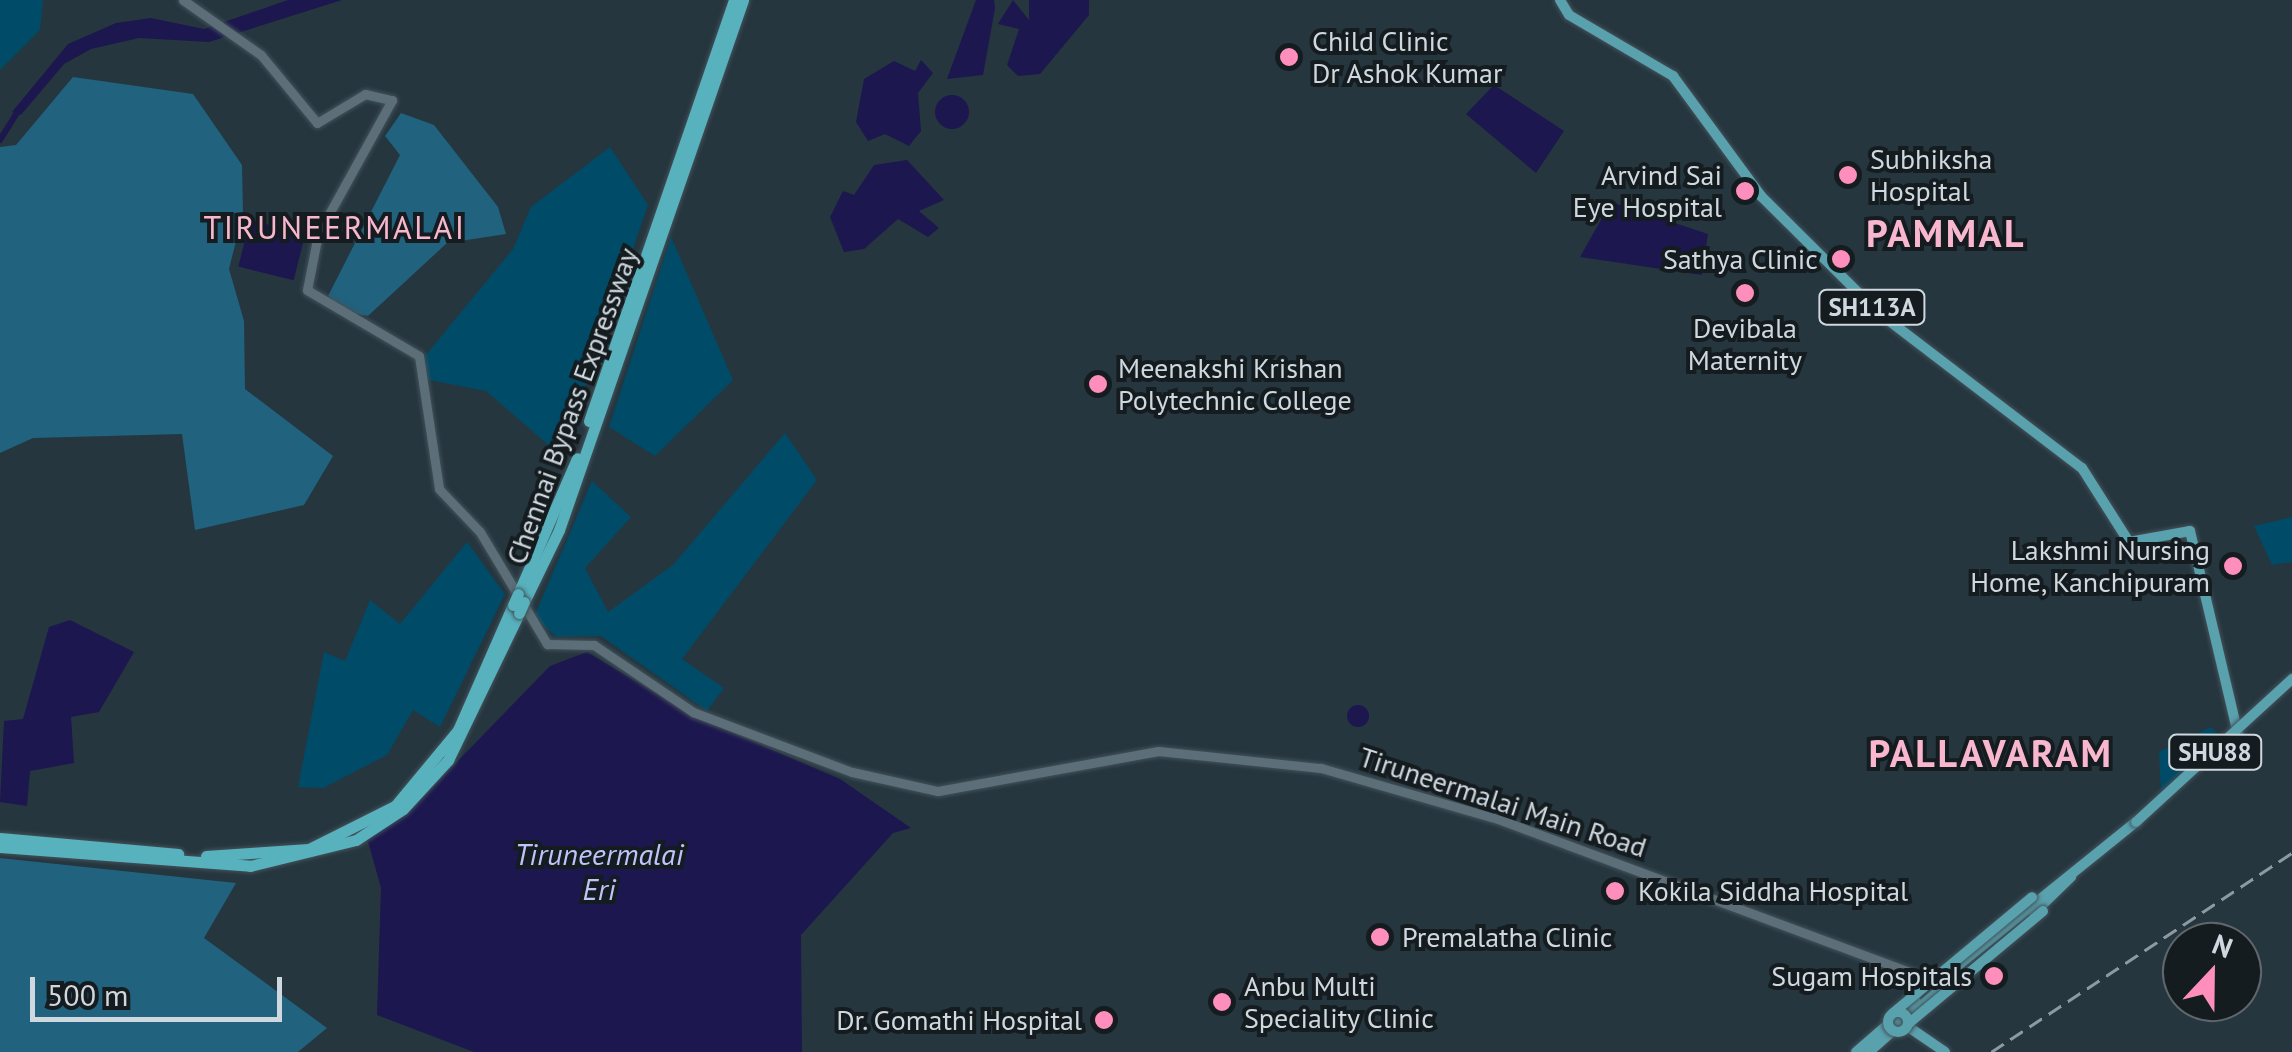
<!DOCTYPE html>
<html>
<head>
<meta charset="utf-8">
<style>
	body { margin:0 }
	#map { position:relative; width:2292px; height:1052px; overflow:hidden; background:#25363f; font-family:"PT Sans",sans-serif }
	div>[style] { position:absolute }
	.green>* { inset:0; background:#004b67 }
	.forest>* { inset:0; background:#21627f }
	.water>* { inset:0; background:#1c174f; transform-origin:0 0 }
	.round { border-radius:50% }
	.river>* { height:6px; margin:-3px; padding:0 3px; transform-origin:3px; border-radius:3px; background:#1c174f }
	.roads { filter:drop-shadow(0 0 2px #435159) drop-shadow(0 0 2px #435159) }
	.secondary>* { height:9px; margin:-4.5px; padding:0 4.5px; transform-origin:4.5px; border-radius:4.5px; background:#5c6f78 }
	.primary>* { height:10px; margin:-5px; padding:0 5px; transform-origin:5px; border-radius:5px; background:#58a1ad }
	.trunk>* { height:11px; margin:-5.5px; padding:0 5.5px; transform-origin:5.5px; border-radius:5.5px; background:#57b2be }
	.rail>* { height:2.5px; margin-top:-1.25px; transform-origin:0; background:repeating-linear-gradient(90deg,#8e9aa1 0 15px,transparent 0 23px) }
	.bridges { filter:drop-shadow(0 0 2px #435159) drop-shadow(0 0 2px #435159) }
	.primary-bridge>* { height:10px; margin:-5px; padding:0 5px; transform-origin:5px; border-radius:5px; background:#58a1ad }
	.primary-bridge>.ring { margin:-5px; padding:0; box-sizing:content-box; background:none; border:10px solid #58a1ad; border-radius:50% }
	.trunk-bridge>* { height:11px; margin:-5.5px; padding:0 5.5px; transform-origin:5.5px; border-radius:5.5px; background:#57b2be }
	.dots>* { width:28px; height:28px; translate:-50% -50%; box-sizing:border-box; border:5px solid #151c20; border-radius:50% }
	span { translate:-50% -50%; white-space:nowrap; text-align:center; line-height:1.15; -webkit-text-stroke:8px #151c20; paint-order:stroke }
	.shield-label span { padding:2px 8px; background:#151c20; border:2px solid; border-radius:8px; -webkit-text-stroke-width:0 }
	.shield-label { font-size:25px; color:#ced8de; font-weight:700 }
	.poi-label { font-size:28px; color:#ced8de }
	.left { translate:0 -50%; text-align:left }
	.right { translate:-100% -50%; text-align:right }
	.street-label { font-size:28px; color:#ced8de }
	.water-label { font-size:30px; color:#bec3fa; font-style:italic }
	.quarter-label { font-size:32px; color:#f8b7ce; letter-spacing:2.5px }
	.district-label { font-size:38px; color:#f8b7ce; font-weight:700; letter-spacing:2.5px }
	.north { position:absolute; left:2162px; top:922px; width:100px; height:100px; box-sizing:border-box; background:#151c20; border:2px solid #5f676c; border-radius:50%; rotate:22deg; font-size:28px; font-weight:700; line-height:40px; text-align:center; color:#ced8de }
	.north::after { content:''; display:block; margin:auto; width:35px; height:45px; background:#fe8ebb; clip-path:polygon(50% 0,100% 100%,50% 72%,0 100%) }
	.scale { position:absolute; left:30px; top:977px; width:252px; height:45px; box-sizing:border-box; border:5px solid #ced8de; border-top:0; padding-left:12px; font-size:30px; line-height:35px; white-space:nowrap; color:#ced8de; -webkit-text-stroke:8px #151c20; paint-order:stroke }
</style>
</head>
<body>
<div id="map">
	<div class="green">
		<div style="clip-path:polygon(0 0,43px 0,40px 30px,0 70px)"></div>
		<div style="clip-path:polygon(610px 147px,648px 205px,561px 456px,486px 391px,424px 379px,425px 356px,513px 249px,531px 207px)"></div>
		<div style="clip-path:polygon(671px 237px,733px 380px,655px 456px,609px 427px)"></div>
		<div style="clip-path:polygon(785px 433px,817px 480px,682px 659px,724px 688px,707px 711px,601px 636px,556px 637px,534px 617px,592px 481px,631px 517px,585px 568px,608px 612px,673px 565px)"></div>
		<div style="clip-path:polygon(2292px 517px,2292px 562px,2272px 565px,2254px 526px)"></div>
		<div style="clip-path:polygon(467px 542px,505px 594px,440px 727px,413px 710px,387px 755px,323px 788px,298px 787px,324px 652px,345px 661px,370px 600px,400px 624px)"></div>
		<div style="clip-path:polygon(2211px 727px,2221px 738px,2161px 791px,2159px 752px)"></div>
	</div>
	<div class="forest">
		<div style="clip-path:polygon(73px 77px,193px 94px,242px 165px,243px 213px,229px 269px,244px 321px,245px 389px,333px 456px,304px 505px,195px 530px,182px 434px,33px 438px,0 453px,0 147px,16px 145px)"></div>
		<div style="clip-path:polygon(401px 113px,434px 125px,498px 207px,506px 234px,447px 243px,368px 316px,346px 312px,328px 296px,400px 155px,385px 136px)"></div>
		<div style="clip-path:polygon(0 858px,236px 883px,204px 938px,327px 1028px,298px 1052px,0 1052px)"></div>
	</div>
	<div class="water">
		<div style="clip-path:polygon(288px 0,342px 0,209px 42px,139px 38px,91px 49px,64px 64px,21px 115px,12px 112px,68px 44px,116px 23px,151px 18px,204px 29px)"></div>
		<div style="clip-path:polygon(976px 0,994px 0,995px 8px,983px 75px,947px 79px)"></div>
		<div style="clip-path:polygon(1013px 0,1029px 20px,1029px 0,1089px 0,1089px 15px,1040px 74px,1018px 76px,1007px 65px,1019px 29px,998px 24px)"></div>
		<div style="clip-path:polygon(921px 60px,933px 73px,918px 93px,921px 131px,909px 146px,885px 134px,868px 141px,856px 122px,864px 79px,894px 61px,915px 71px)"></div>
		<div style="clip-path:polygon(1494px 85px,1564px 131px,1536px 173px,1466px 114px)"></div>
		<div class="round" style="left:935px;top:95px;width:34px;height:34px"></div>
		<div style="clip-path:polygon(907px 160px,944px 200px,919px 211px,939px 228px,928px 237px,898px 219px,864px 249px,844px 252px,830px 217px,843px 191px,854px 195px,874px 165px)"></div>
		<div style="clip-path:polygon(1611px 202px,1708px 234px,1702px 275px,1580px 257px)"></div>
		<div style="left:250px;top:220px;width:57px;height:48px;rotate:14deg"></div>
		<div style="clip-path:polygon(70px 620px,134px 652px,99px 712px,71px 717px,74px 763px,30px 771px,27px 806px,0 802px,4px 721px,23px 719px,49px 627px)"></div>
		<div style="clip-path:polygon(587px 652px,697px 718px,840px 779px,911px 828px,893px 833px,801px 935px,802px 1052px,474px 1052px,377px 1015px,381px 888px,367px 838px,418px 802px,550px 666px)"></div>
		<div class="round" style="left:1347px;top:705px;width:22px;height:22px"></div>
	</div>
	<div class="river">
		<div style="left:0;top:140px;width:38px;rotate:-58deg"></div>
	</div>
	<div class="roads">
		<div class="secondary">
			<div style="left:183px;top:0;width:95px;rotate:35.2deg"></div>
			<div style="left:261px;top:55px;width:88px;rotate:50.5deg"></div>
			<div style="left:317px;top:123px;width:56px;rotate:-31.1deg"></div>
			<div style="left:365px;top:94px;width:28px;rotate:13deg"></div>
			<div style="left:392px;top:100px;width:153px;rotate:118.9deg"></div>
			<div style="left:318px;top:234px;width:57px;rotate:101.1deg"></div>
			<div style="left:307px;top:290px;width:130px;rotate:30.5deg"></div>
			<div style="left:419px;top:356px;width:134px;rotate:81.4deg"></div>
			<div style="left:439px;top:489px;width:59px;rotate:46.4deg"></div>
			<div style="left:480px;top:532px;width:131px;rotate:59.1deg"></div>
			<div style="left:547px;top:644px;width:47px;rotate:1.2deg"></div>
			<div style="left:594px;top:645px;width:120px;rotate:34.1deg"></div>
			<div style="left:693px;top:712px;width:170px;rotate:20.7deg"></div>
			<div style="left:852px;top:772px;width:88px;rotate:12.5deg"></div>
			<div style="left:938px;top:791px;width:224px;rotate:-10.3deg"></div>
			<div style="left:1158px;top:751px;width:164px;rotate:6deg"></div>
			<div style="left:1321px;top:768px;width:184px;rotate:16.1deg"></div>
			<div style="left:1498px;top:819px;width:456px;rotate:20.4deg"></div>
			<div style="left:1925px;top:978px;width:12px;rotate:-14deg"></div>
		</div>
		<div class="primary">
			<div style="left:1560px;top:0;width:17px;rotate:59deg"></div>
			<div style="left:1569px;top:15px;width:121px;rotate:30.4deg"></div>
			<div style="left:1673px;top:76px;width:149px;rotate:53.7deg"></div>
			<div style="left:1761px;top:196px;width:166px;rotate:44.8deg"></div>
			<div style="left:1879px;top:313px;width:255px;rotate:37.4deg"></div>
			<div style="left:2082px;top:468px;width:88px;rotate:57.6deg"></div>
			<div style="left:2129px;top:542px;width:62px;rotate:-10.2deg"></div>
			<div style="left:2190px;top:531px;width:213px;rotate:76.7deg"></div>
			<div style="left:2034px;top:913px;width:52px;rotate:-44.2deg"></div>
			<div style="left:1940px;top:980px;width:252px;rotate:-38.9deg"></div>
			<div style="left:1907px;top:1026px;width:46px;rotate:34.4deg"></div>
			<div style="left:1856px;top:1052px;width:79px;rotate:-40.9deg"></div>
			<div style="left:1869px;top:1052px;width:113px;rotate:-41.4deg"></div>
		</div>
		<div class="trunk">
			<div style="left:589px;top:421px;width:445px;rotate:-71deg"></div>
			<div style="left:518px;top:594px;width:148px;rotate:-66.5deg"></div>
			<div style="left:524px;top:602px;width:80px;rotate:-64.1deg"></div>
			<div style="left:559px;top:530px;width:561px;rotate:-70.85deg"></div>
			<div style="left:0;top:838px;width:179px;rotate:5.1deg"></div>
			<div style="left:0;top:847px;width:251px;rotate:4.3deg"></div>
			<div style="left:250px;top:866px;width:109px;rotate:-13.8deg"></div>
			<div style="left:356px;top:840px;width:56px;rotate:-33.4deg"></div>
			<div style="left:403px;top:809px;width:67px;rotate:-47.4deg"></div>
			<div style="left:448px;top:760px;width:163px;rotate:-64.2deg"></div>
			<div style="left:206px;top:856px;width:103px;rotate:-3.9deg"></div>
			<div style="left:309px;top:849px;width:96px;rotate:-26.6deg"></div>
			<div style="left:395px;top:806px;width:99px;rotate:-50.3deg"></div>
			<div style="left:458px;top:730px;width:137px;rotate:-66.3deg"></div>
		</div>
	</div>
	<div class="rail">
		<div style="left:1991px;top:1052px;width:361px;rotate:-33.5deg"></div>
	</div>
	<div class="bridges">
		<div class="primary-bridge">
			<div style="left:2136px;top:822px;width:212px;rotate:-42.5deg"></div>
			<div class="ring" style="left:1888px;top:1012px;width:10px;height:10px"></div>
			<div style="left:1893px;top:1013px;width:181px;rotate:-39.8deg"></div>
			<div style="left:1908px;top:1024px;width:176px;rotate:-39.9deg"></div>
		</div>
		<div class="trunk-bridge">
			<div style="left:513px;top:605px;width:12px;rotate:-66deg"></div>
			<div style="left:519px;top:613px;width:12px;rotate:-66deg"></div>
		</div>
	</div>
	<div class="dots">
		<div style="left:1289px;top:57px;background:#fe8ebb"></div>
		<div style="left:1848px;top:175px;background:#fe8ebb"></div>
		<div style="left:1745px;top:191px;background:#fe8ebb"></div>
		<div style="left:1841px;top:259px;background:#fe8ebb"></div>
		<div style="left:1745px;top:293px;background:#fe8ebb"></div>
		<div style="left:1098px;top:384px;background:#fe8ebb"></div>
		<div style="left:2233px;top:566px;background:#fe8ebb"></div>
		<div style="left:1615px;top:891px;background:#fe8ebb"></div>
		<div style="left:1380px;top:937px;background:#fe8ebb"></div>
		<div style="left:1994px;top:976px;background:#fe8ebb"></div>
		<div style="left:1222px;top:1002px;background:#fe8ebb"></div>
		<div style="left:1104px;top:1020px;background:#fe8ebb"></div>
	</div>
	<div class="shield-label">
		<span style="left:1872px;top:307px">SH113A</span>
		<span style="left:2215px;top:752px">SHU88</span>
	</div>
	<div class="poi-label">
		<span class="left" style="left:1312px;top:57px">Child Clinic<br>Dr Ashok Kumar</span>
		<span class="left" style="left:1870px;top:175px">Subhiksha<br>Hospital</span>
		<span class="right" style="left:1722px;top:191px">Arvind Sai<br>Eye Hospital</span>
		<span class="right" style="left:1818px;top:259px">Sathya Clinic</span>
		<span style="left:1745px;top:344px">Devibala<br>Maternity</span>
		<span class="left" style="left:1118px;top:384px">Meenakshi Krishan<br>Polytechnic College</span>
		<span class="right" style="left:2210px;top:566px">Lakshmi Nursing<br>Home, Kanchipuram</span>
		<span class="left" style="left:1638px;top:891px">Kokila Siddha Hospital</span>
		<span class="left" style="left:1402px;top:937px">Premalatha Clinic</span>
		<span class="right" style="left:1972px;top:976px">Sugam Hospitals</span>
		<span class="left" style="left:1244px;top:1002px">Anbu Multi<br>Speciality Clinic</span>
		<span class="right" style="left:1082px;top:1020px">Dr. Gomathi Hospital</span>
	</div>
	<div class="street-label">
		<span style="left:572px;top:406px;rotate:-70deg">Chennai Bypass Expressway</span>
		<span style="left:1503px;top:802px;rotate:18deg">Tiruneermalai Main Road</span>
	</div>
	<div class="water-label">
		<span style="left:599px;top:871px">Tiruneermalai<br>Eri</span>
	</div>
	<div class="quarter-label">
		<span style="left:335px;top:227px">TIRUNEERMALAI</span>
	</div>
	<div class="district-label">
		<span style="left:1946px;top:233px">PAMMAL</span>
		<span style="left:1991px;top:753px">PALLAVARAM</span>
	</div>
	<div class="north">N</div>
	<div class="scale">500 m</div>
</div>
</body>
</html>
